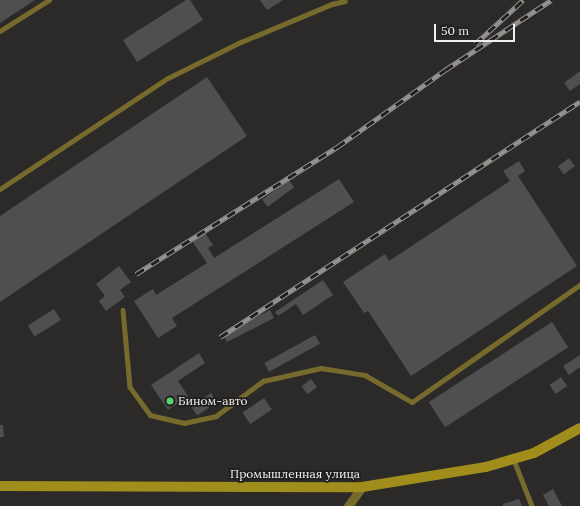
<!DOCTYPE html>
<html>
<head>
<meta charset="utf-8">
<style>
	body { margin:0 }
	#map { position:relative; width:580px; height:506px; overflow:hidden; background:#2c2a28; font-family:Lora,serif }
	div>[style] { position:absolute }
	.building>* { inset:0; background:#4f4e51; transform-origin:0 0 }
	.lane>* { height:4.5px; margin:-2.25px; padding:0 2.25px; transform-origin:2.25px; border-radius:2.25px; background:#766a2c }
	.street>* { height:9px; margin:-4.5px; padding:0 4.5px; transform-origin:4.5px; border-radius:4.5px; background:#766a2c }
	.secondary>* { height:10px; margin:-5px; padding:0 5px; transform-origin:5px; border-radius:5px; background:#a18d1c }
	.rail>* { height:4.5px; margin-top:-2.25px; transform-origin:0; background:repeating-linear-gradient(90deg,#22201f 0 9px,#979593 0 18px); box-sizing:border-box; border-block:1px solid #979593 }
	.dots>* { width:11px; height:11px; translate:-50% -50%; box-sizing:border-box; border:2px solid #22201f; border-radius:50% }
	span { translate:-50% -50%; white-space:nowrap; text-align:center; line-height:1.15; -webkit-text-stroke:3.5px #22201f; paint-order:stroke }
	.poi-label { font-size:12px; color:#f2f0ef }
	.left { translate:0 -50%; text-align:left }
	.street-label { font-size:12px; color:#f2f0ef }
	.scale { position:absolute; left:434px; top:24px; width:81px; height:18px; box-sizing:border-box; border:2px solid #f2f0ef; border-top:0; padding-left:5px; font-size:12px; line-height:14px; white-space:nowrap; color:#f2f0ef; -webkit-text-stroke:3px #22201f; paint-order:stroke }
</style>
</head>
<body>
<div id="map">
	<div class="building">
		<div style="clip-path:polygon(0 0,35px 0,0 23px)"></div>
		<div style="clip-path:polygon(186px 0,190px 0,203px 20px,137px 62px,123px 40px)"></div>
		<div style="clip-path:polygon(260px 0,283px 0,267px 10px)"></div>
		<div style="clip-path:polygon(580px 71px,580px 84px,570px 91px,564px 83px)"></div>
		<div style="clip-path:polygon(207px 77px,247px 136px,0 302px,0 216px)"></div>
		<div style="left:569px;top:158px;width:10px;height:14px;rotate:53deg"></div>
		<div style="clip-path:polygon(519px 161px,525px 171px,518px 176px,577px 266px,411px 376px,368px 311px,364px 313px,343px 282px,385px 254px,389px 261px,510px 181px,503px 171px)"></div>
		<div style="clip-path:polygon(339px 179px,354px 202px,172px 318px,177px 326px,158px 338px,134px 301px,153px 289px,156px 295px,207px 263px,192px 241px,205px 233px,213px 245px,208px 248px,214px 258px)"></div>
		<div style="left:289px;top:180px;width:9px;height:33px;rotate:54deg"></div>
		<div style="clip-path:polygon(119px 266px,131px 282px,120px 290px,125px 297px,106px 311px,99px 301px,105px 296px,96px 284px)"></div>
		<div style="clip-path:polygon(323px 280px,333px 295px,303px 315px,296px 304px,278px 316px,275px 312px)"></div>
		<div style="left:54px;top:309px;width:13px;height:31px;rotate:58deg"></div>
		<div style="left:270px;top:310px;width:9px;height:53px;rotate:63deg"></div>
		<div style="left:552px;top:322px;width:30px;height:147px;rotate:57deg"></div>
		<div style="left:315px;top:335px;width:10px;height:58px;rotate:61deg"></div>
		<div style="clip-path:polygon(199px 353px,205px 363px,178px 381px,188px 396px,168px 410px,151px 385px)"></div>
		<div style="clip-path:polygon(580px 355px,580px 367px,569px 375px,563px 366px)"></div>
		<div style="left:561px;top:377px;width:11px;height:14px;rotate:56deg"></div>
		<div style="left:311px;top:379px;width:10px;height:12px;rotate:53deg"></div>
		<div style="left:211px;top:393px;width:11px;height:24px;rotate:56deg"></div>
		<div style="left:264px;top:398px;width:14px;height:26px;rotate:56deg"></div>
		<div style="clip-path:polygon(0 425px,3px 425px,4px 437px,0 437px)"></div>
		<div style="clip-path:polygon(553px 489px,562px 506px,549px 506px,543px 495px)"></div>
		<div style="clip-path:polygon(519px 499px,522px 506px,503px 506px,503px 504px)"></div>
	</div>
	<div class="lane">
		<div style="left:0;top:31px;width:58px;rotate:-32.3deg"></div>
		<div style="left:0;top:189px;width:201px;rotate:-33.5deg"></div>
		<div style="left:168px;top:78px;width:81px;rotate:-26.3deg"></div>
		<div style="left:241px;top:42px;width:99px;rotate:-22.7deg"></div>
		<div style="left:332px;top:4px;width:13px;rotate:-13deg"></div>
		<div style="left:123px;top:310px;width:77px;rotate:84.8deg"></div>
		<div style="left:130px;top:387px;width:34px;rotate:54deg"></div>
		<div style="left:150px;top:415px;width:35px;rotate:13deg"></div>
		<div style="left:184px;top:423px;width:33px;rotate:-12deg"></div>
		<div style="left:216px;top:416px;width:59px;rotate:-36.7deg"></div>
		<div style="left:263px;top:381px;width:59px;rotate:-12.6deg"></div>
		<div style="left:321px;top:368px;width:45px;rotate:9deg"></div>
		<div style="left:365px;top:375px;width:54px;rotate:29.9deg"></div>
		<div style="left:412px;top:402px;width:205px;rotate:-34.9deg"></div>
		<div style="left:514px;top:460px;width:49px;rotate:68.6deg"></div>
	</div>
	<div class="street">
		<div style="left:348px;top:506px;width:24px;rotate:-54deg"></div>
	</div>
	<div class="secondary">
		<div style="left:0;top:486px;width:362px;rotate:0.2deg"></div>
		<div style="left:362px;top:487px;width:126px;rotate:-9.2deg"></div>
		<div style="left:486px;top:467px;width:50px;rotate:-16.3deg"></div>
		<div style="left:534px;top:453px;width:52px;rotate:-28.5deg"></div>
	</div>
	<div class="rail">
		<div style="left:475px;top:44px;width:65px;rotate:-42.5deg"></div>
		<div style="left:136px;top:274px;width:238px;rotate:-32.3deg"></div>
		<div style="left:337px;top:147px;width:133px;rotate:-35.5deg"></div>
		<div style="left:445px;top:70px;width:127px;rotate:-33.4deg"></div>
		<div style="left:220px;top:337px;width:430px;rotate:-33.2deg"></div>
	</div>
	<div class="dots">
		<div style="left:170px;top:401px;background:#59d56f"></div>
	</div>
	<div class="poi-label">
		<span class="left" style="left:178px;top:401px">Бином-авто</span>
	</div>
	<div class="street-label">
		<span style="left:295px;top:474px">Промышленная улица</span>
	</div>
	<div class="scale">50 m</div>
</div>
</body>
</html>
